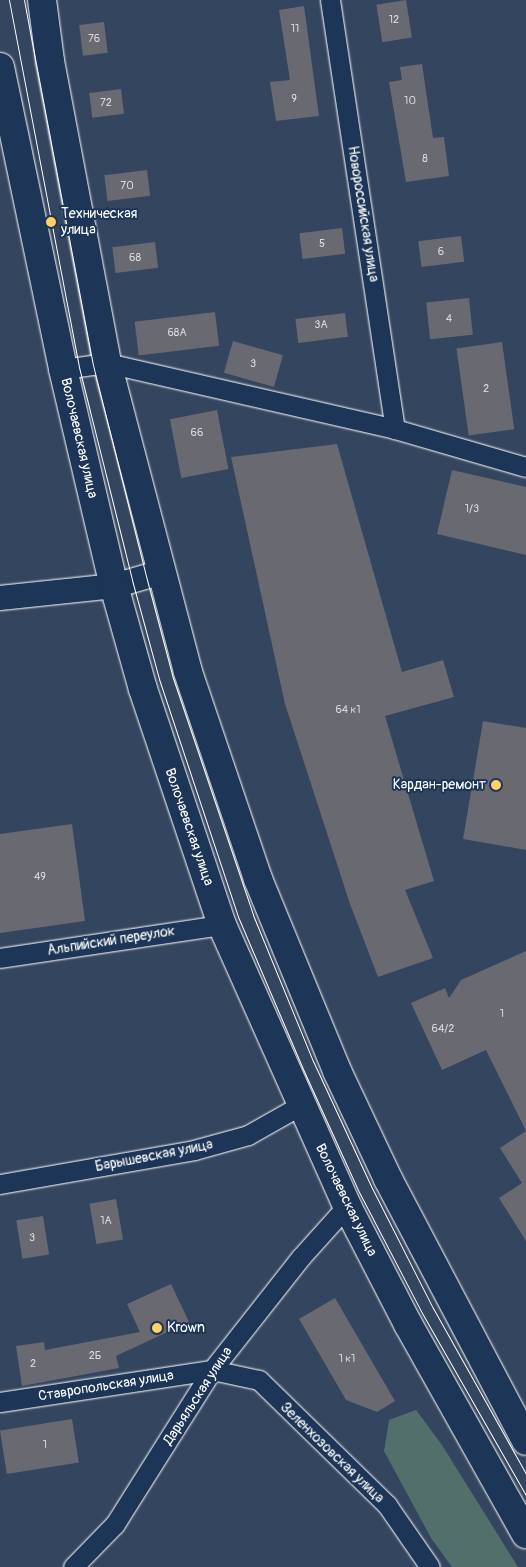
<!DOCTYPE html>
<html>
<head>
<meta charset="utf-8">
<style>
	body { margin:0 }
	#map { position:relative; width:526px; height:1567px; overflow:hidden; background:#34455f; font-family:Pangolin,sans-serif }
	div>[style] { position:absolute }
	.green>* { inset:0; background:#536f6c }
	.building>* { inset:0; background:#686971; transform-origin:0 0 }
	.roads { filter:drop-shadow(0 0 1px #fff) drop-shadow(0 0 1px #fff) }
	.minor>* { height:19px; margin:-9.5px; padding:0 9.5px; transform-origin:9.5px; border-radius:9.5px; background:#1d3557 }
	.tertiary>* { height:24px; margin:-12px; padding:0 12px; transform-origin:12px; border-radius:12px; background:#1d3557 }
	.secondary>* { height:28px; margin:-14px; padding:0 14px; transform-origin:14px; border-radius:14px; background:#1d3557 }
	.tram>* { height:1px; margin:-0.5px; padding:0 0.5px; transform-origin:0.5px; border-radius:0.5px; background:#fff }
	.dots>* { width:14px; height:14px; translate:-50% -50%; box-sizing:border-box; border:2px solid #1d3557; border-radius:50% }
	span { translate:-50% -50%; white-space:nowrap; text-align:center; line-height:1.15; -webkit-text-stroke:4px #1d3557; paint-order:stroke }
	.number-label { font-size:11px; color:#d9dadc }
	.number-label span { -webkit-text-stroke-width:0 }
	.poi-label { font-size:14px; color:#fff }
	.left { translate:0 -50%; text-align:left }
	.right { translate:-100% -50%; text-align:right }
	.street-label { font-size:14px; color:#fff }
</style>
</head>
<body>
<div id="map">
	<div class="green">
		<div style="clip-path:polygon(416px 1410px,442px 1445px,518px 1567px,452px 1567px,431px 1538px,384px 1451px,389px 1420px)"></div>
	</div>
	<div class="building">
		<div style="left:406px;top:0;width:38px;height:30px;rotate:81deg"></div>
		<div style="clip-path:polygon(304px 6px,319px 116px,276px 121px,270px 82px,290px 80px,279px 10px)"></div>
		<div style="left:104px;top:22px;width:31px;height:25px;rotate:83deg"></div>
		<div style="clip-path:polygon(422px 64px,433px 138px,444px 137px,449px 176px,406px 182px,389px 82px,402px 80px,400px 67px)"></div>
		<div style="left:121px;top:89px;width:25px;height:32px;rotate:83deg"></div>
		<div style="left:147px;top:170px;width:26px;height:43px;rotate:83deg"></div>
		<div style="left:342px;top:228px;width:26px;height:43px;rotate:83deg"></div>
		<div style="left:461px;top:236px;width:26px;height:43px;rotate:83deg"></div>
		<div style="left:155px;top:242px;width:26px;height:43px;rotate:83deg"></div>
		<div style="left:469px;top:298px;width:37px;height:43px;rotate:84deg"></div>
		<div style="left:215px;top:312px;width:34px;height:81px;rotate:83deg"></div>
		<div style="left:345px;top:313px;width:24px;height:50px;rotate:83deg"></div>
		<div style="left:233px;top:341px;width:52px;height:33px;rotate:16deg"></div>
		<div style="left:502px;top:342px;width:88px;height:46px;rotate:82deg"></div>
		<div style="left:217px;top:410px;width:60px;height:48px;rotate:79deg"></div>
		<div style="clip-path:polygon(337px 444px,402px 672px,443px 660px,454px 697px,385px 716px,434px 881px,405px 890px,433px 958px,378px 977px,350px 904px,285px 704px,231px 457px)"></div>
		<div style="clip-path:polygon(452px 470px,526px 487px,526px 555px,437px 534px)"></div>
		<div style="clip-path:polygon(483px 721px,526px 728px,526px 850px,463px 839px)"></div>
		<div style="clip-path:polygon(72px 824px,85px 921px,0 933px,0 834px)"></div>
		<div style="clip-path:polygon(526px 951px,526px 1241px,499px 1198px,522px 1183px,500px 1148px,526px 1131px,486px 1050px,442px 1070px,411px 1003px,445px 988px,449px 998px,461px 980px)"></div>
		<div style="left:116px;top:1199px;width:41px;height:27px;rotate:80deg"></div>
		<div style="left:43px;top:1216px;width:39px;height:27px;rotate:81deg"></div>
		<div style="clip-path:polygon(171px 1284px,189px 1322px,116px 1356px,119px 1368px,22px 1386px,16px 1346px,44px 1342px,45px 1350px,140px 1332px,127px 1304px)"></div>
		<div style="clip-path:polygon(335px 1298px,395px 1401px,377px 1412px,346px 1400px,299px 1319px)"></div>
		<div style="left:72px;top:1419px;width:44px;height:73px;rotate:81deg"></div>
	</div>
	<div class="roads">
		<div class="minor">
			<div style="left:330px;top:0;width:434px;rotate:81.4deg"></div>
			<div style="left:63px;top:369px;width:44px;rotate:-7.8deg"></div>
			<div style="left:107px;top:363px;width:295px;rotate:12.9deg"></div>
			<div style="left:395px;top:429px;width:136px;rotate:16.2deg"></div>
			<div style="left:0;top:958px;width:224px;rotate:-8.5deg"></div>
			<div style="left:0;top:1184px;width:197px;rotate:-9.9deg"></div>
			<div style="left:194px;top:1150px;width:56px;rotate:-15.5deg"></div>
			<div style="left:248px;top:1135px;width:61px;rotate:-29.5deg"></div>
			<div style="left:0;top:1402px;width:214px;rotate:-8.6deg"></div>
			<div style="left:212px;top:1370px;width:48px;rotate:12deg"></div>
			<div style="left:259px;top:1380px;width:179px;rotate:44.3deg"></div>
			<div style="left:387px;top:1505px;width:75px;rotate:55.3deg"></div>
			<div style="left:73px;top:1567px;width:60px;rotate:-45.7deg"></div>
			<div style="left:115px;top:1524px;width:182px;rotate:-57.8deg"></div>
			<div style="left:212px;top:1370px;width:144px;rotate:-51.8deg"></div>
			<div style="left:301px;top:1257px;width:69px;rotate:-48deg"></div>
		</div>
		<div class="tertiary">
			<div style="left:0;top:598px;width:115px;rotate:-6deg"></div>
			<div style="left:114px;top:586px;width:50px;rotate:-16.3deg"></div>
		</div>
		<div class="secondary">
			<div style="left:42px;top:0;width:62px;rotate:82.5deg"></div>
			<div style="left:50px;top:61px;width:307px;rotate:79.3deg"></div>
			<div style="left:107px;top:363px;width:319px;rotate:75.3deg"></div>
			<div style="left:188px;top:672px;width:219px;rotate:71.3deg"></div>
			<div style="left:258px;top:879px;width:208px;rotate:67.6deg"></div>
			<div style="left:337px;top:1071px;width:119px;rotate:64.7deg"></div>
			<div style="left:388px;top:1179px;width:296px;rotate:62.2deg"></div>
			<div style="left:0;top:67px;width:309px;rotate:78.2deg"></div>
			<div style="left:63px;top:369px;width:223px;rotate:76.8deg"></div>
			<div style="left:114px;top:586px;width:107px;rotate:74.3deg"></div>
			<div style="left:143px;top:689px;width:249px;rotate:71.5deg"></div>
			<div style="left:222px;top:925px;width:308px;rotate:66deg"></div>
			<div style="left:347px;top:1206px;width:133px;rotate:62.7deg"></div>
			<div style="left:408px;top:1324px;width:241px;rotate:60.7deg"></div>
		</div>
	</div>
	<div class="tram">
		<div style="left:9px;top:0;width:374px;rotate:79.2deg"></div>
		<div style="left:79px;top:367px;width:219px;rotate:76deg"></div>
		<div style="left:132px;top:580px;width:103px;rotate:74.7deg"></div>
		<div style="left:159px;top:679px;width:253px;rotate:71.6deg"></div>
		<div style="left:239px;top:919px;width:161px;rotate:66.9deg"></div>
		<div style="left:302px;top:1067px;width:137px;rotate:65.5deg"></div>
		<div style="left:359px;top:1192px;width:136px;rotate:62.5deg"></div>
		<div style="left:422px;top:1313px;width:210px;rotate:60.3deg"></div>
		<div style="left:24px;top:0;width:371px;rotate:79.3deg"></div>
		<div style="left:93px;top:365px;width:218px;rotate:75.9deg"></div>
		<div style="left:146px;top:576px;width:106px;rotate:75.2deg"></div>
		<div style="left:173px;top:678px;width:250px;rotate:71.3deg"></div>
		<div style="left:253px;top:915px;width:158px;rotate:67.7deg"></div>
		<div style="left:313px;top:1061px;width:140px;rotate:65.1deg"></div>
		<div style="left:372px;top:1188px;width:135px;rotate:63.1deg"></div>
		<div style="left:433px;top:1308px;width:190px;rotate:60.7deg"></div>
	</div>
	<div class="dots">
		<div style="left:51px;top:222px;background:#ffd166"></div>
		<div style="left:496px;top:785px;background:#ffd166"></div>
		<div style="left:157px;top:1328px;background:#ffd166"></div>
	</div>
	<div class="number-label">
		<span style="left:394px;top:20px">12</span>
		<span style="left:295px;top:29px">11</span>
		<span style="left:94px;top:39px">76</span>
		<span style="left:294px;top:99px">9</span>
		<span style="left:410px;top:101px">10</span>
		<span style="left:106px;top:103px">72</span>
		<span style="left:425px;top:159px">8</span>
		<span style="left:127px;top:186px">70</span>
		<span style="left:322px;top:244px">5</span>
		<span style="left:441px;top:252px">6</span>
		<span style="left:135px;top:258px">68</span>
		<span style="left:449px;top:319px">4</span>
		<span style="left:321px;top:325px">3А</span>
		<span style="left:177px;top:333px">68А</span>
		<span style="left:253px;top:364px">3</span>
		<span style="left:486px;top:389px">2</span>
		<span style="left:197px;top:433px">66</span>
		<span style="left:472px;top:509px">1/3</span>
		<span style="left:348px;top:710px">64 к1</span>
		<span style="left:40px;top:877px">49</span>
		<span style="left:502px;top:1014px">1</span>
		<span style="left:443px;top:1029px">64/2</span>
		<span style="left:106px;top:1221px">1А</span>
		<span style="left:32px;top:1238px">3</span>
		<span style="left:95px;top:1356px">2Б</span>
		<span style="left:347px;top:1359px">1 к1</span>
		<span style="left:33px;top:1364px">2</span>
		<span style="left:45px;top:1445px">1</span>
	</div>
	<div class="poi-label">
		<span class="left" style="left:61px;top:222px">Техническая<br>улица</span>
		<span class="right" style="left:486px;top:785px">Кардан-ремонт</span>
		<span class="left" style="left:167px;top:1328px">Krown</span>
	</div>
	<div class="street-label">
		<span style="left:363px;top:214px;rotate:81deg">Новороссийская улица</span>
		<span style="left:79px;top:438px;rotate:77deg">Волочаевская улица</span>
		<span style="left:189px;top:827px;rotate:71deg">Волочаевская улица</span>
		<span style="left:111px;top:941px;rotate:-9deg">Альпийский переулок</span>
		<span style="left:154px;top:1156px;rotate:-11deg">Барышевская улица</span>
		<span style="left:346px;top:1200px;rotate:64deg">Волочаевская улица</span>
		<span style="left:106px;top:1386px;rotate:-9deg">Ставропольская улица</span>
		<span style="left:198px;top:1396px;rotate:-57deg">Дарьяльская улица</span>
		<span style="left:332px;top:1453px;rotate:44deg">Зеленхозовская улица</span>
	</div>
</div>
</body>
</html>
